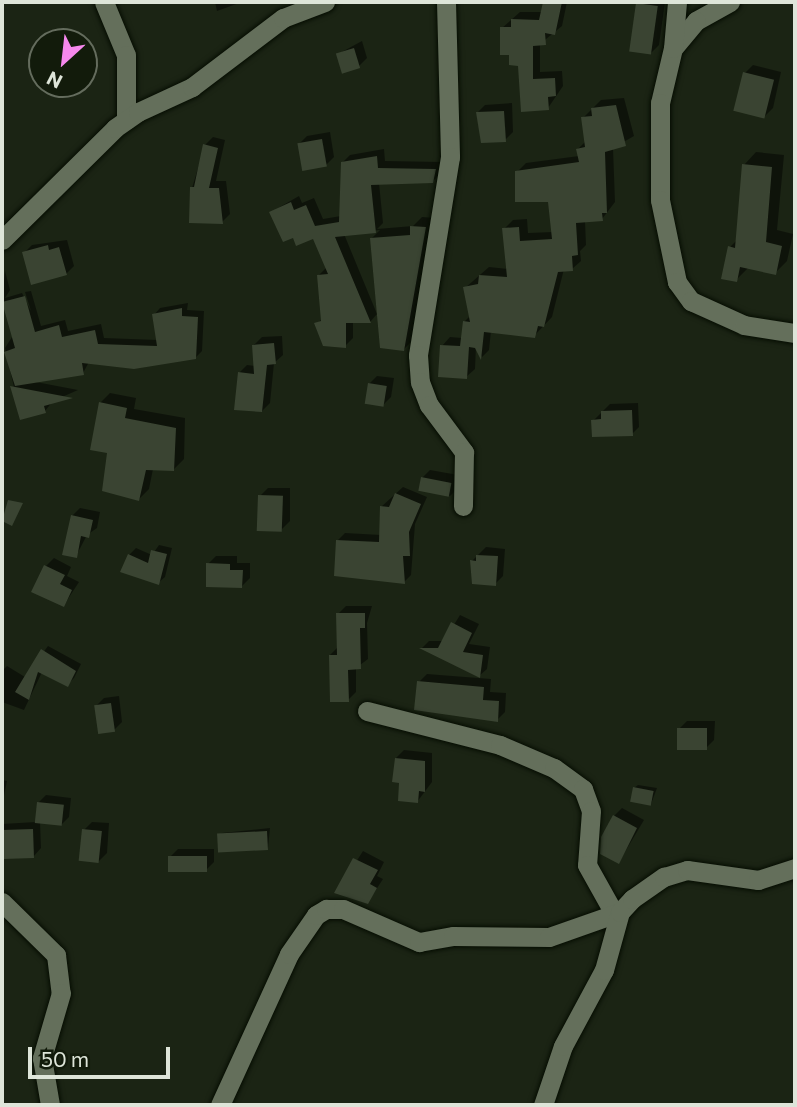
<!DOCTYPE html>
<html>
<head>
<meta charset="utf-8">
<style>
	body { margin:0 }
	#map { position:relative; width:797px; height:1107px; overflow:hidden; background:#1b2414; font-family:Commissioner,sans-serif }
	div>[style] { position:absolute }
	.shadow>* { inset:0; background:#0007 }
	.building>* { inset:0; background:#3a4432; transform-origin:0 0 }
	.roads { filter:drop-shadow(0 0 2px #060d02) drop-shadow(0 0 2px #060d02) }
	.street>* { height:19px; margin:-9.5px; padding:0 9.5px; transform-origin:9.5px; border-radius:9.5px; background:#646f5b }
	span { translate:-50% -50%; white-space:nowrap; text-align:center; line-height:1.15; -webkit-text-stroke:5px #121b0b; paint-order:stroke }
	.frame { position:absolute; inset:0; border:4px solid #dee5d9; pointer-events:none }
	.north { position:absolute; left:28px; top:28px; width:70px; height:70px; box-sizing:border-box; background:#121b0b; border:2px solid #646c5d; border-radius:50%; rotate:207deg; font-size:19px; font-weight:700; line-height:28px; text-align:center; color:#dee5d9 }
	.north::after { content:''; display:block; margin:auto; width:24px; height:32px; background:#f688ed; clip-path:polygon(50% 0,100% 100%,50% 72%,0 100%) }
	.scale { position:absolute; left:28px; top:1047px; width:142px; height:32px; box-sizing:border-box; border:4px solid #dee5d9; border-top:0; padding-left:9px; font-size:21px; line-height:24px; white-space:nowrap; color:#dee5d9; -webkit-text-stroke:5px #121b0b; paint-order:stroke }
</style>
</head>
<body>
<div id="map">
	<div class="shadow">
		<div style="clip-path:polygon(215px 2px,242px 2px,217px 11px)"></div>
		<div style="clip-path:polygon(545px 2px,567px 2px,562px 26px,540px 44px,540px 72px,562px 71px,563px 86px,548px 108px,511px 53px,502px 28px,520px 12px,542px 12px)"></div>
		<div style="clip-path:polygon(665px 2px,659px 45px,651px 53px,637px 3px)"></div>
		<div style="clip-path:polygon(362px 41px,367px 58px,359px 66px,338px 54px)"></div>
		<div style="clip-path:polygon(753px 65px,781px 72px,773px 108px,765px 116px,745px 73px)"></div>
		<div style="clip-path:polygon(624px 98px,634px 136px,613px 148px,615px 202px,602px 219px,585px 221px,586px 245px,580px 251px,581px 261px,572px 269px,564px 269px,552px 317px,534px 336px,491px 331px,489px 350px,482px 357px,476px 346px,475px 369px,466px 377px,442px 346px,450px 337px,462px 338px,464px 322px,470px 316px,465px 288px,489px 267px,508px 269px,504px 229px,513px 220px,527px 219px,528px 233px,553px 232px,550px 200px,517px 172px,526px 163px,579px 156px,578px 149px,586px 141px,583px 118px,601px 100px)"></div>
		<div style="clip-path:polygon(512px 103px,513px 132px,505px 140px,477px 113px,485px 105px)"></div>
		<div style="clip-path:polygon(330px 132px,334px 157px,326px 165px,299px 144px,307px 136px)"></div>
		<div style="clip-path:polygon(213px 137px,225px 140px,216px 181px,226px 181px,230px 214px,222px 222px,192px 188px,205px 145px)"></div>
		<div style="clip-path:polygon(384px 149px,385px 161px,442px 162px,441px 173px,433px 181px,379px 183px,383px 223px,377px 229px,413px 226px,422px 217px,435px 218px,413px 340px,403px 350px,372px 238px,380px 230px,344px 234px,377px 314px,370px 322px,353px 322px,353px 338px,345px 346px,317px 324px,323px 318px,319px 275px,327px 267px,314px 237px,294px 236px,271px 212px,299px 196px,302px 203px,314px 198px,323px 219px,341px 216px,342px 163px,350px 155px)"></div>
		<div style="clip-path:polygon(756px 152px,784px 155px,777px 230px,793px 234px,787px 261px,775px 273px,749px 267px,736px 280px,730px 247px,737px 240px,744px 165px)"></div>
		<div style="clip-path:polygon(67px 240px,74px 266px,66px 274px,24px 253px,32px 245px)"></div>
		<div style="clip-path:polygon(5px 271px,10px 290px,5px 298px,22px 293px,31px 311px,25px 292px,31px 291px,41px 326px,65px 320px,68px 331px,101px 324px,104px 338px,158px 340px,154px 315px,160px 308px,188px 303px,187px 310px,204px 311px,202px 351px,195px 358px,89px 362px,83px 373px,36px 382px,78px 390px,53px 401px,45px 411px,21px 418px,5px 348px,25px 317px,2px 302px)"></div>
		<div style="clip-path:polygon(282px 336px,283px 355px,274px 363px,270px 403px,262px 411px,239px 373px,247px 365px,255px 366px,254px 345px,262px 337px)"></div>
		<div style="clip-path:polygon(377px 376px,394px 378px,391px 397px,383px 405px,369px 384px)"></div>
		<div style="clip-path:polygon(110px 393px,136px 398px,134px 409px,185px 418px,184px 459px,174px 469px,153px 469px,149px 489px,139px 499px,100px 403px)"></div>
		<div style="clip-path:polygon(638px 403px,639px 427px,632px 434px,593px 421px,610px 404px)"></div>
		<div style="clip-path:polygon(430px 470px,458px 475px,458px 488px,450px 496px,422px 478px)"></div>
		<div style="clip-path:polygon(403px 487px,427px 497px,415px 524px,411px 575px,404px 582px,338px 540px,345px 533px,381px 535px,381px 507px)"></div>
		<div style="clip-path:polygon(268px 488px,290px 488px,290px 521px,282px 529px,260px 496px)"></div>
		<div style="clip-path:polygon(80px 508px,100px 512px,97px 528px,87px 535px,76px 556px,72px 516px)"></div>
		<div style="clip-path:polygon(159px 545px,172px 548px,165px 577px,158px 583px,129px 555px,136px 548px,152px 555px)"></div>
		<div style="clip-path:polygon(486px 547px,505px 549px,503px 576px,495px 584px,472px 561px)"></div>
		<div style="clip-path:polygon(216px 556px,237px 556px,237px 563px,250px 563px,250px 578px,242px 586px,208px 564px)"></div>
		<div style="clip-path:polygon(54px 558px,71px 567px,67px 576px,79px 582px,64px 605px,46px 566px)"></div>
		<div style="clip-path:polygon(346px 606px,372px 606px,367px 623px,368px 659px,356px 668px,356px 692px,348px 700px,330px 655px,338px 647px,338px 614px)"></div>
		<div style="clip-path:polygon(460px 615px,479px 624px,469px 644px,490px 647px,487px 669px,479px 676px,422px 648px,429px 641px,444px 641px)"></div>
		<div style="clip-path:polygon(48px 646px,81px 664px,74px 678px,67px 685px,42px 672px,24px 710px,2px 702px,2px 671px,7px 666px,25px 677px)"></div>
		<div style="clip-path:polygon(427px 674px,491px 679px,490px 692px,506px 693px,505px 712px,497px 720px,419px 682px)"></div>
		<div style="clip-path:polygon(119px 696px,122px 722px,114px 730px,96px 706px,104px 698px)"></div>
		<div style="clip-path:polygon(687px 721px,715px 721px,714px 740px,706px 748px,679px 729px)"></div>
		<div style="clip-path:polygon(404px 750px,432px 753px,432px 782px,417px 802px,401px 782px,396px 758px)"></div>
		<div style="clip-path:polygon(2px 780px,7px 781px,2px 805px)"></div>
		<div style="clip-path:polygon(638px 785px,657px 788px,651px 804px,634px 788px)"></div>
		<div style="clip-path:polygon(46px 795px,71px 798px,69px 817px,61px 825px,40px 822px,41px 848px,33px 857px,2px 858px,2px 824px,36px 822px,38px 803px)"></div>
		<div style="clip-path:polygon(622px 808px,644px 820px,619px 862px,614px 816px)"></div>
		<div style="clip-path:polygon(92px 822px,109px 823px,107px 853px,99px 861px,84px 830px)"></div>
		<div style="clip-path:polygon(270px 828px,268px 848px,218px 837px,222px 833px)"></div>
		<div style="clip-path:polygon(178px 849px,214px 849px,214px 862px,206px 870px,170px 857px)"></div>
		<div style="clip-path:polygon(363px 851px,384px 862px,377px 876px,383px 879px,368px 902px,337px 892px)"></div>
	</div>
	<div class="building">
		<div style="clip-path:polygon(543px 2px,562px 2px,555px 35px,545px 33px,546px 45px,533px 46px,533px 79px,555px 78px,556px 96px,548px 97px,549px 110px,521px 112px,518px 66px,509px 65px,509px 55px,500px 55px,500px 27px,511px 27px,511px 19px,539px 20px)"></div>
		<div style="left:636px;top:3px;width:22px;height:49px;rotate:8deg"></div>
		<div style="left:354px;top:48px;width:21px;height:19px;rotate:73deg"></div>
		<div style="left:743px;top:72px;width:32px;height:40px;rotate:14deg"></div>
		<div style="clip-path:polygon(616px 105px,626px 146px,605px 152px,607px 213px,602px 213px,603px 221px,576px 223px,578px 255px,572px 256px,573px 271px,558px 272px,544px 327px,538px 326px,535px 338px,484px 332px,481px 360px,475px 348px,469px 347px,467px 379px,438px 377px,440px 345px,460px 346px,463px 321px,470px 322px,463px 287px,478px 284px,479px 275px,507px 277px,502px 228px,519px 227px,520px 241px,552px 239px,548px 202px,515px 202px,515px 171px,579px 162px,576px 149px,585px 147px,581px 117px,592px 116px,591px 108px)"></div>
		<div style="clip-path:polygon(504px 111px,506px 142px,481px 143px,476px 112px)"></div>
		<div style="left:322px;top:139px;width:28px;height:25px;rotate:80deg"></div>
		<div style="clip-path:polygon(203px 144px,218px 148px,209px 188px,219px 188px,223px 224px,189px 223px,190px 187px,194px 187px)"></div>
		<div style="clip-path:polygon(377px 156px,378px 168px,436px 169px,433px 183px,371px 185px,376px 233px,335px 237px,371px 323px,346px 323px,346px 348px,323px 346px,314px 323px,321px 321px,317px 275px,328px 274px,313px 239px,296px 246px,293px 238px,283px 242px,269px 212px,291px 202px,294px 210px,306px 205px,315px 226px,339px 222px,341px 162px)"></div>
		<div style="clip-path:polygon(742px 164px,772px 167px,766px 242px,782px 246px,776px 275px,740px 267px,737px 282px,721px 279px,728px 246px,735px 248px)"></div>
		<div style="clip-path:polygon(410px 226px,426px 227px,404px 351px,380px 348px,370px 238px,410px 235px)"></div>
		<div style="clip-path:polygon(48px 245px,49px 250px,59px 247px,67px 275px,31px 285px,22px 252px)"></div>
		<div style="clip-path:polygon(25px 296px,35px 332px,59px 325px,62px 337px,95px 330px,98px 344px,157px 346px,152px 314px,182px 308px,182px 316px,198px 317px,196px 359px,134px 369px,82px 363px,84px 375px,15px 386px,4px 352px,15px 348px,2px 302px)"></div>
		<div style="clip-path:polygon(274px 343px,276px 364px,267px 365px,262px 412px,234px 410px,238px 372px,254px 374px,252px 345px)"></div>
		<div style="left:368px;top:383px;width:19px;height:21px;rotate:9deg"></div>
		<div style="clip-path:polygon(10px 386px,73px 398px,44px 406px,46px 413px,20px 420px)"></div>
		<div style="clip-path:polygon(99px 402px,127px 408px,125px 418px,176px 428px,174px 471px,146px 470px,139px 501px,102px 491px,107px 453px,90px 450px)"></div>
		<div style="clip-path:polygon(632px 410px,633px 436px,592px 437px,591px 420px,601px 419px,601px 411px)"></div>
		<div style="left:421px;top:477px;width:31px;height:14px;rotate:11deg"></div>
		<div style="clip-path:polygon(395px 493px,421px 504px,409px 532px,410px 556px,403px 556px,405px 584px,334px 576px,336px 540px,379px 542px,380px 506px,389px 507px)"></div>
		<div style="left:258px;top:495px;width:25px;height:36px;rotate:2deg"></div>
		<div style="clip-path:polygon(8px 500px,23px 503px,12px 526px,2px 521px)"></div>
		<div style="clip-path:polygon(71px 515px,93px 520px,89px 538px,81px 536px,77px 558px,62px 555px)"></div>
		<div style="clip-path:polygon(151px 550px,167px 554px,159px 585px,120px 572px,128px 554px,148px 563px)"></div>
		<div style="clip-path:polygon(476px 555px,498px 556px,496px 586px,472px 584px,470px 560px,476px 561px)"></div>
		<div style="clip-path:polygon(206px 563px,230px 564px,230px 570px,243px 570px,242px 588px,206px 587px)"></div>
		<div style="clip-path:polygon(44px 565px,65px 575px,60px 584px,72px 590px,64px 607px,31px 592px)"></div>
		<div style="clip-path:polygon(336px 613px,365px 613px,365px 628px,360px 628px,361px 669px,348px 670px,349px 702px,330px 702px,329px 655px,337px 655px)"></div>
		<div style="clip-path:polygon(451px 622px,472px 633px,463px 652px,483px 655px,480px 678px,419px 648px,438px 648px)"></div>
		<div style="clip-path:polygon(41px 649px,76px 671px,68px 687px,38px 672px,29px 700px,15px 692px)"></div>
		<div style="clip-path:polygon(417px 681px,484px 687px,483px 700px,499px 701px,498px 722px,414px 710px)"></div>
		<div style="left:111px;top:703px;width:29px;height:17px;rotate:82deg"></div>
		<div style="left:677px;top:728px;width:30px;height:22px"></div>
		<div style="clip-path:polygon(395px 758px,425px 761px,425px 792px,419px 791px,418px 803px,398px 801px,399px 783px,392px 782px)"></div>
		<div style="left:633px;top:787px;width:21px;height:15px;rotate:11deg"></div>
		<div style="left:37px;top:802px;width:27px;height:21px;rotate:6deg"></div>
		<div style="clip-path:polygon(613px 815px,637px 828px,619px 864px,600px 854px,601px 837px)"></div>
		<div style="left:33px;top:829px;width:29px;height:31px;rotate:88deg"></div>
		<div style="left:82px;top:829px;width:20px;height:32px;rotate:6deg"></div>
		<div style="left:267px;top:831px;width:19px;height:50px;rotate:87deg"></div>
		<div style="left:207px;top:856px;width:16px;height:39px;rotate:90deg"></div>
		<div style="clip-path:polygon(353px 858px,378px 870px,370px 884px,377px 888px,368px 904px,334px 893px)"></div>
	</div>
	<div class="roads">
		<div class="street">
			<div style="left:104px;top:2px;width:57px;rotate:67.5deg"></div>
			<div style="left:126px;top:55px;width:65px;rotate:90deg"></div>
			<div style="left:446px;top:2px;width:155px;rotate:88.5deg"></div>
			<div style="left:450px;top:157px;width:201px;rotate:99.2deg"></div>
			<div style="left:418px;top:355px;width:27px;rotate:86deg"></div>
			<div style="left:420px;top:382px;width:25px;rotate:69deg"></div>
			<div style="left:429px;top:405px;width:59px;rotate:53.3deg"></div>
			<div style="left:464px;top:452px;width:54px;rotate:91.1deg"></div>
			<div style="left:730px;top:2px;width:39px;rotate:151deg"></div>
			<div style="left:696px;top:21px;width:35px;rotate:130deg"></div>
			<div style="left:673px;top:48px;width:57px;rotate:103.3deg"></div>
			<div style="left:660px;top:103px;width:97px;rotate:90deg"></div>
			<div style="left:660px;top:200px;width:84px;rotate:78.3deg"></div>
			<div style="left:677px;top:282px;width:24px;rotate:54deg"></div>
			<div style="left:691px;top:301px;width:58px;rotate:24.4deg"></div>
			<div style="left:744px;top:325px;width:52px;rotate:8.9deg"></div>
			<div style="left:673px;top:48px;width:46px;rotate:-85deg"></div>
			<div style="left:2px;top:240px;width:159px;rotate:-44.7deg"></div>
			<div style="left:115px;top:128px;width:28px;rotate:-35deg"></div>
			<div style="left:138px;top:112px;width:60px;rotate:-24.8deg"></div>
			<div style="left:192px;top:87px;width:114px;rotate:-37.2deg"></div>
			<div style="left:283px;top:18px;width:45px;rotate:-20.9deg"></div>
			<div style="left:367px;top:711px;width:137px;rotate:14.3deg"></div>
			<div style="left:500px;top:745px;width:59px;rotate:23.1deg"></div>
			<div style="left:554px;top:768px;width:36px;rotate:36deg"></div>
			<div style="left:583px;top:789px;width:23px;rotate:70deg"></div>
			<div style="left:591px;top:811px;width:54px;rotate:94.2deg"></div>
			<div style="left:587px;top:865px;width:57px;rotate:60.8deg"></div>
			<div style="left:2px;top:902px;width:76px;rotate:44.5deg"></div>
			<div style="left:56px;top:955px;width:38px;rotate:83deg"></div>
			<div style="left:61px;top:993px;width:68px;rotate:106.3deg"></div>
			<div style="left:42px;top:1058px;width:48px;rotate:80.3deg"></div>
			<div style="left:220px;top:1105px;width:166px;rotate:-65.4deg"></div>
			<div style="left:289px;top:954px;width:47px;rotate:-55.3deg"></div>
			<div style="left:316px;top:915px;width:12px;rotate:-31deg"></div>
			<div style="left:326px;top:909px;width:17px"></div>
			<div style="left:343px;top:909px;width:83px;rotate:23.5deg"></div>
			<div style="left:419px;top:942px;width:35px;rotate:-10deg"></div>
			<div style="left:453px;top:936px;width:96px;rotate:0.6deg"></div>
			<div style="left:549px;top:937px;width:75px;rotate:-19.4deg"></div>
			<div style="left:543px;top:1105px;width:62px;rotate:-71.3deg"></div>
			<div style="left:563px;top:1046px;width:86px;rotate:-61.7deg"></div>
			<div style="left:604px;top:970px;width:60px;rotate:-74.6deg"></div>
			<div style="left:620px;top:912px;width:18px;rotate:-47deg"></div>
			<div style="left:632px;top:899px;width:39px;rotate:-35deg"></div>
			<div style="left:664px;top:877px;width:24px;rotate:-17deg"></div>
			<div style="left:687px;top:870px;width:72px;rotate:8deg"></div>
			<div style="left:758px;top:880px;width:39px;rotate:-18deg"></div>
		</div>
	</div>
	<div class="frame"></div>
	<div class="north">N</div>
	<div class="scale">50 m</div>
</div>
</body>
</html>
